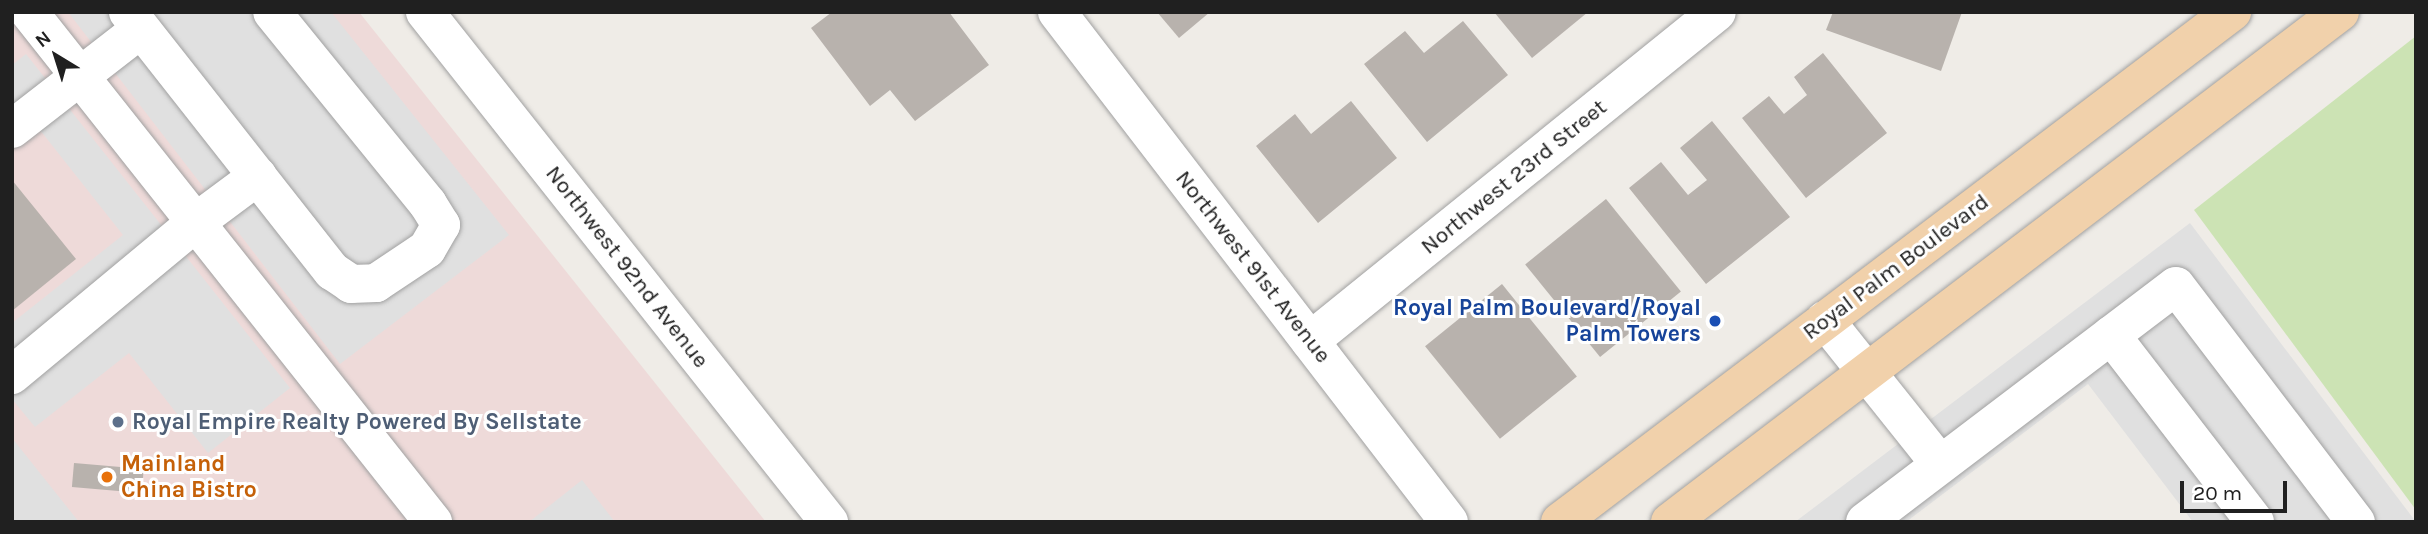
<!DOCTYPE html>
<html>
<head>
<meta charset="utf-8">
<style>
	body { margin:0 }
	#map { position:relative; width:2428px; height:534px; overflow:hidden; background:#efece7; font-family:Karla,sans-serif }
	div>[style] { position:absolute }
	.commercial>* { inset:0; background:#eedad9 }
	.grass>* { inset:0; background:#cce3b4 }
	.parking>* { inset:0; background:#e0e0e0 }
	.building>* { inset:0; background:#b8b2ad; transform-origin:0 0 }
	.roads { filter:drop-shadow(0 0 2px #a1a1a1) drop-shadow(0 0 2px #a1a1a1) }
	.minor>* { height:38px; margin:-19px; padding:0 19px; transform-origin:19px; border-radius:19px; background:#fff }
	.major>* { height:38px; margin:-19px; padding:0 19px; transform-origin:19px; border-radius:19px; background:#f1d1ab }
	.dots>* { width:19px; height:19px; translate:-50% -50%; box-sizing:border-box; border:4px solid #fff; border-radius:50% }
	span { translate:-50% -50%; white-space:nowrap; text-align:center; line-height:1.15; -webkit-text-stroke:6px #fff; paint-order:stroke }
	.street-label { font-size:23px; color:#202020 }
	.transit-label { font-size:23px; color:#164399; font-weight:700 }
	.right { translate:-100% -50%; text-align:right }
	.service-label { font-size:23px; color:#4e5e75; font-weight:700 }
	.left { translate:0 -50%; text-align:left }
	.food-label { font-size:23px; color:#c56008; font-weight:700 }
	.frame { position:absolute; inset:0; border:14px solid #202020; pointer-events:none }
	.north { position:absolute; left:21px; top:21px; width:70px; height:70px; -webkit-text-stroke:5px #fff; paint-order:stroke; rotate:322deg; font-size:19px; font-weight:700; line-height:28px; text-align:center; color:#202020 }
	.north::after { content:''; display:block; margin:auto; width:24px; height:32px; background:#202020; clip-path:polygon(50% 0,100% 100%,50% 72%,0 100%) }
	.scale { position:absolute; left:2180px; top:481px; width:107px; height:32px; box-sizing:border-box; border:4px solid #202020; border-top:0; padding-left:9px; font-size:21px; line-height:24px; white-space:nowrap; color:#202020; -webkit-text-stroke:5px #fff; paint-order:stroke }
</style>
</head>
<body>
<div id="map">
	<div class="commercial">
		<div style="clip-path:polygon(12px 12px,359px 12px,766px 522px,12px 522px)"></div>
	</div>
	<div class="grass">
		<div style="clip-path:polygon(2416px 36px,2416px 510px,2194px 210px)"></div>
	</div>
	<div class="parking">
		<div style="clip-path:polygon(68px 12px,331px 12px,509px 235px,340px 364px)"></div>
		<div style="clip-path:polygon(26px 54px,290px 388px,208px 453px,129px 353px,35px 427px,12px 399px,12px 323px,123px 235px,21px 106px,12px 112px,12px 65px)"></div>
		<div style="clip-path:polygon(2190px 223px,2416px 522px,2193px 522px,2088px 384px,1906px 522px,1795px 522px)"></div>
		<div style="clip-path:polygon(12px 438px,79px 522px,12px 522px)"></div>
		<div style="clip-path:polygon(582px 480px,615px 522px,529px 522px)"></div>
	</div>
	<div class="building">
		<div style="clip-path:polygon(832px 12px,949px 12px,989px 65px,915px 121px,890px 90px,870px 106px,811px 28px)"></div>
		<div style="clip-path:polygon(1157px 12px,1210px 12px,1179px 38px)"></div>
		<div style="clip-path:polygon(1494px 12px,1588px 12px,1532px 58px)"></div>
		<div style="clip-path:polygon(1833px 12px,1962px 12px,1941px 71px,1826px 30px)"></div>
		<div style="clip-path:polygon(1463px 21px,1508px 75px,1427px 142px,1364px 64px,1405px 31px,1424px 53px)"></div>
		<div style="clip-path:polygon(1823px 53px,1887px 133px,1806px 198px,1742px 118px,1769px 96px,1784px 114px,1807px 95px,1794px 77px)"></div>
		<div style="clip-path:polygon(1351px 101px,1397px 158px,1318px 223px,1256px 146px,1295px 114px,1311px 134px)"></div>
		<div style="clip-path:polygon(1712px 121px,1790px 217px,1706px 284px,1629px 188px,1661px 162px,1688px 195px,1707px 180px,1680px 148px)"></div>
		<div style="clip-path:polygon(12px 180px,76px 259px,12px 311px)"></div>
		<div style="left:1606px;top:199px;width:119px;height:104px;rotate:51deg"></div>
		<div style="left:1502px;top:284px;width:119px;height:99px;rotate:51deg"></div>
		<div style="left:74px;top:463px;width:70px;height:24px;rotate:5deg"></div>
	</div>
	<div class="roads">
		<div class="minor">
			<div style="left:29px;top:12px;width:651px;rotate:51.62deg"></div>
			<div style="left:128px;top:12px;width:330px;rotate:51.8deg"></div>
			<div style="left:332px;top:271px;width:23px;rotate:34deg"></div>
			<div style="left:351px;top:284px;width:25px;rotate:-2deg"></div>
			<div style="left:376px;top:283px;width:61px;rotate:-33.7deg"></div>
			<div style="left:427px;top:249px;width:28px;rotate:-60deg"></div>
			<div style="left:441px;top:225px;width:25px;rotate:-122deg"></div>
			<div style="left:428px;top:204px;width:247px;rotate:-129.1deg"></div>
			<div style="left:425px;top:12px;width:651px;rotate:51.62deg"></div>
			<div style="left:1057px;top:12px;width:643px;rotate:52.45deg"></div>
			<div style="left:12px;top:129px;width:163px;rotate:-37.8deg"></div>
			<div style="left:1825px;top:320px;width:184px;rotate:51.4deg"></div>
			<div style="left:2111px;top:335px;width:236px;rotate:52.4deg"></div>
			<div style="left:1310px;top:341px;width:523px;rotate:-38.95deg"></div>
			<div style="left:12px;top:375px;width:239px;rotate:-39.7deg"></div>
			<div style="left:196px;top:222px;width:77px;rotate:-36.6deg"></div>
			<div style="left:1865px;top:522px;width:390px;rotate:-37.2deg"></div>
			<div style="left:2176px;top:286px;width:297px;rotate:52.7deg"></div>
		</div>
		<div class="major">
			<div style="left:1560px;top:522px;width:844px;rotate:-37.2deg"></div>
			<div style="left:1670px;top:522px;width:842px;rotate:-37.28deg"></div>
		</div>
	</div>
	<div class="dots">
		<div style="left:1715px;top:321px;background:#1a4fb4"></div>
		<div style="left:118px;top:422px;background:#5c6f8a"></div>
		<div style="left:107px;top:477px;background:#e8710a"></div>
	</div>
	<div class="street-label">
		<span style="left:1514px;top:177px;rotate:-39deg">Northwest 23rd Street</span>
		<span style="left:627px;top:267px;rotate:52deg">Northwest 92nd Avenue</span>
		<span style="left:1253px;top:267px;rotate:52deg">Northwest 91st Avenue</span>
		<span style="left:1896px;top:267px;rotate:-37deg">Royal Palm Boulevard</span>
	</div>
	<div class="transit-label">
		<span class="right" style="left:1701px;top:321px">Royal Palm Boulevard/Royal<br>Palm Towers</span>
	</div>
	<div class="service-label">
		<span class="left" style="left:132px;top:422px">Royal Empire Realty Powered By Sellstate</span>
	</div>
	<div class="food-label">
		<span class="left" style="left:121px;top:477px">Mainland<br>China Bistro</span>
	</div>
	<div class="frame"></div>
	<div class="north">N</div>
	<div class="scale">20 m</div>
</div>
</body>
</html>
